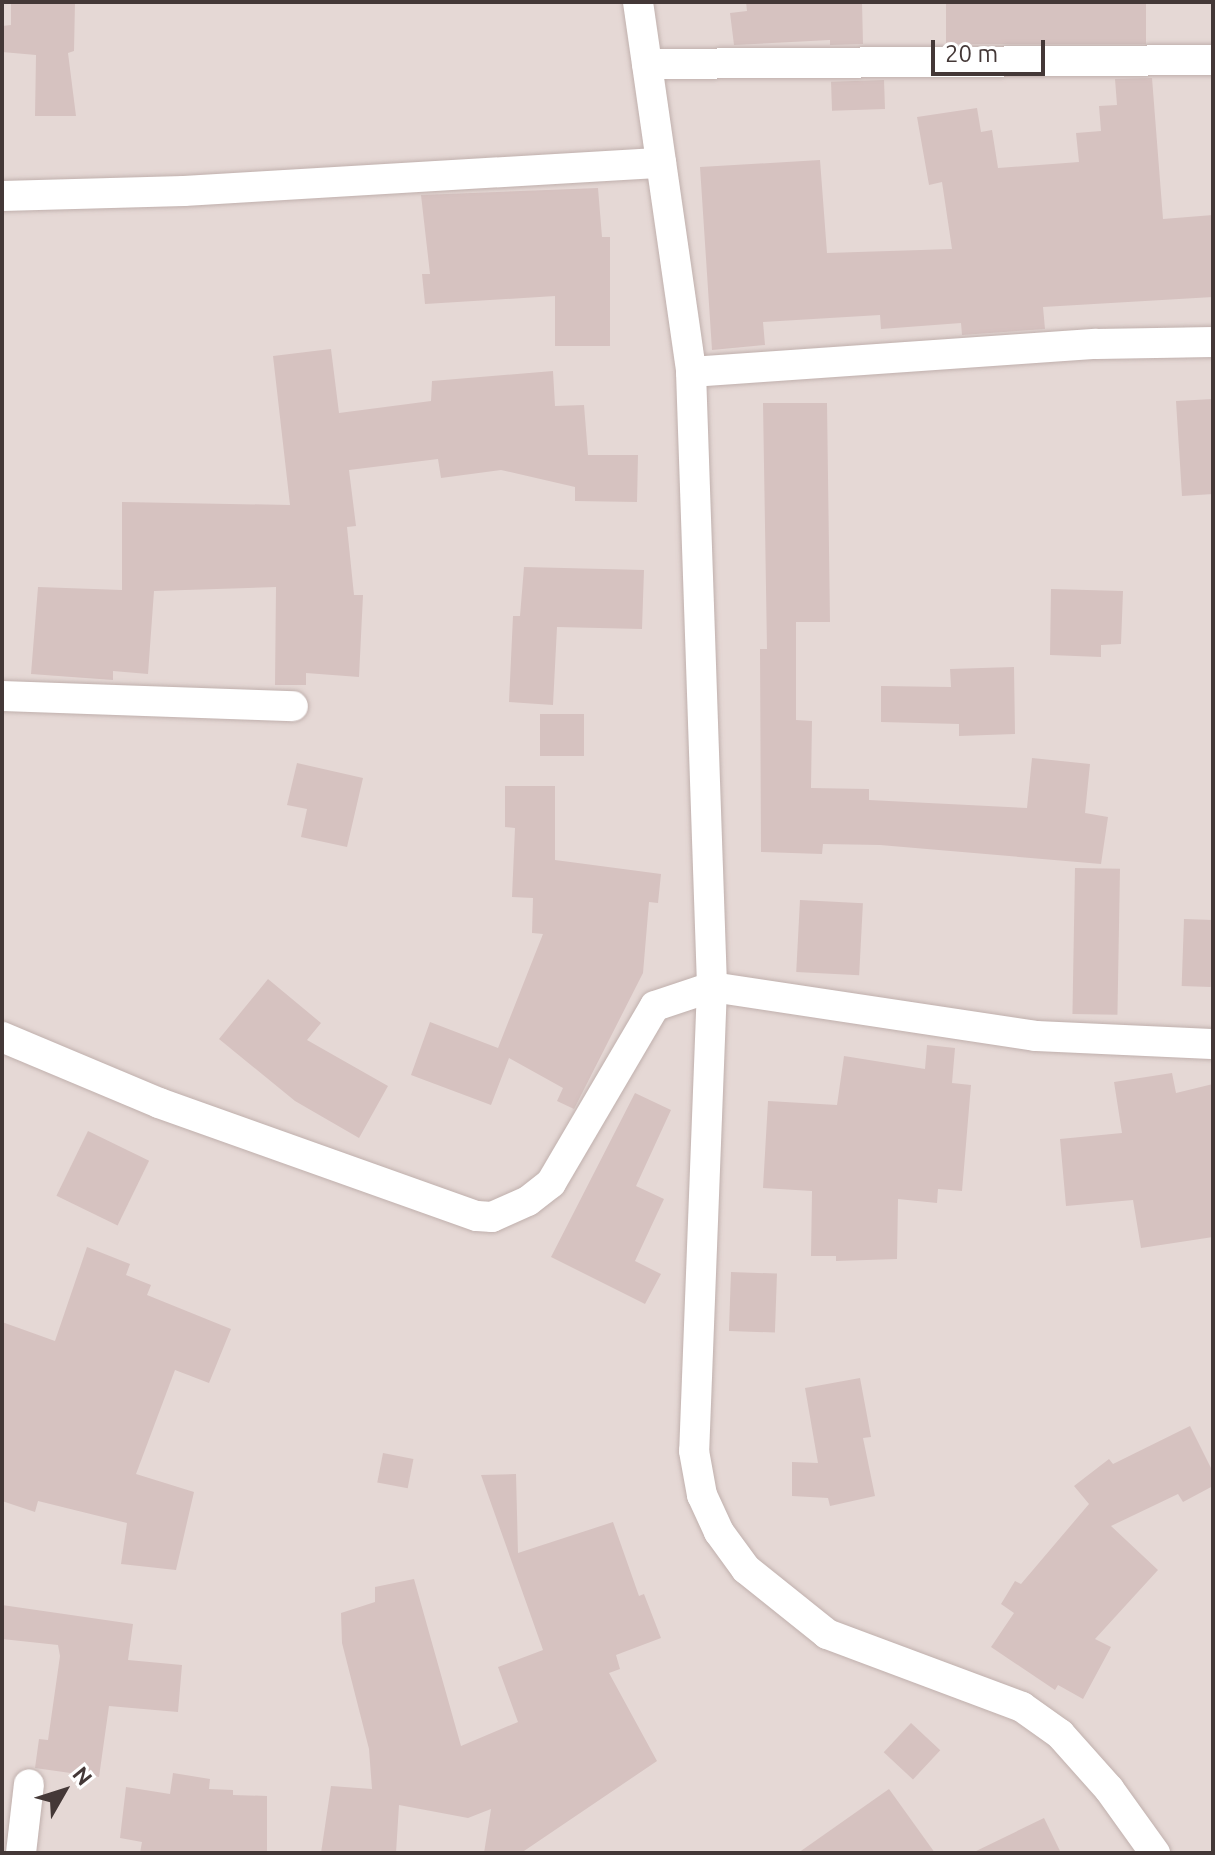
<!DOCTYPE html>
<html>
<head>
<meta charset="utf-8">
<style>
	body { margin:0 }
	#map { position:relative; width:1215px; height:1855px; overflow:hidden; background:#f2e9e7; font-family:Ubuntu,sans-serif }
	div>[style] { position:absolute }
	.residential>* { inset:0; background:#e5d8d5; transform-origin:0 0 }
	.building>* { inset:0; background:#d6c2c0; transform-origin:0 0 }
	.roads { filter:drop-shadow(0 0 2px #c0b0ad) drop-shadow(0 0 2px #c0b0ad) }
	.street>* { height:30px; margin:-15px; padding:0 15px; transform-origin:15px; border-radius:15px; background:#fff }
	span { translate:-50% -50%; white-space:nowrap; text-align:center; line-height:1.15; -webkit-text-stroke:8px #fff; paint-order:stroke }
	.frame { position:absolute; inset:0; border:4px solid #443837; pointer-events:none }
	.north { position:absolute; left:24px; top:1751px; width:80px; height:80px; -webkit-text-stroke:6px #fff; paint-order:stroke; rotate:51deg; font-size:22px; font-weight:700; line-height:32px; text-align:center; color:#443837 }
	.north::after { content:''; display:block; margin:auto; width:28px; height:36px; background:#443837; clip-path:polygon(50% 0,100% 100%,50% 72%,0 100%) }
	.scale { position:absolute; left:931px; top:40px; width:114px; height:36px; box-sizing:border-box; border:4px solid #443837; border-top:0; padding-left:10px; font-size:24px; line-height:28px; white-space:nowrap; color:#443837; -webkit-text-stroke:6px #fff; paint-order:stroke }
</style>
</head>
<body>
<div id="map">
	<div class="residential">
		<div style="left:2px;top:2px;width:1211px;height:1851px"></div>
	</div>
	<div class="building">
		<div style="clip-path:polygon(11px 2px,75px 2px,74px 51px,68px 53px,76px 116px,35px 116px,36px 55px,2px 52px,2px 26px,11px 25px)"></div>
		<div style="clip-path:polygon(746px 2px,862px 2px,863px 44px,830px 45px,830px 40px,734px 45px,730px 13px,747px 11px)"></div>
		<div style="left:946px;top:2px;width:200px;height:42px"></div>
		<div style="clip-path:polygon(1152px 78px,1163px 219px,1213px 215px,1213px 297px,1043px 307px,1045px 329px,962px 335px,961px 323px,881px 329px,880px 315px,763px 322px,765px 345px,712px 350px,700px 167px,820px 160px,827px 253px,952px 249px,942px 182px,929px 185px,917px 117px,977px 108px,981px 132px,992px 130px,998px 168px,1079px 162px,1076px 133px,1101px 131px,1099px 106px,1117px 105px,1115px 79px)"></div>
		<div style="left:884px;top:80px;width:29px;height:53px;rotate:88deg"></div>
		<div style="clip-path:polygon(598px 188px,602px 237px,610px 237px,610px 346px,555px 346px,555px 296px,425px 304px,422px 274px,430px 274px,421px 195px)"></div>
		<div style="clip-path:polygon(331px 349px,339px 413px,431px 401px,432px 381px,553px 371px,555px 406px,584px 405px,588px 455px,638px 455px,637px 502px,575px 501px,575px 487px,501px 470px,441px 478px,438px 459px,349px 470px,356px 526px,347px 527px,354px 595px,363px 595px,359px 677px,306px 673px,306px 685px,275px 685px,276px 587px,154px 591px,148px 674px,113px 671px,113px 680px,31px 674px,38px 587px,122px 590px,122px 502px,290px 505px,273px 356px)"></div>
		<div style="clip-path:polygon(1213px 399px,1213px 494px,1182px 496px,1176px 401px)"></div>
		<div style="clip-path:polygon(763px 403px,827px 403px,830px 622px,796px 622px,796px 720px,812px 721px,811px 788px,869px 789px,869px 800px,1027px 808px,1032px 758px,1090px 764px,1085px 813px,1108px 817px,1101px 864px,880px 845px,823px 844px,822px 854px,761px 852px,760px 649px,767px 649px)"></div>
		<div style="clip-path:polygon(524px 567px,644px 570px,642px 629px,557px 627px,553px 705px,509px 702px,513px 616px,520px 616px)"></div>
		<div style="clip-path:polygon(1051px 589px,1123px 591px,1121px 644px,1101px 645px,1101px 657px,1050px 655px)"></div>
		<div style="clip-path:polygon(1014px 667px,1015px 734px,959px 736px,959px 724px,881px 722px,881px 686px,951px 687px,950px 669px)"></div>
		<div style="left:540px;top:714px;width:44px;height:42px"></div>
		<div style="clip-path:polygon(297px 763px,363px 778px,347px 847px,301px 837px,307px 809px,287px 805px)"></div>
		<div style="clip-path:polygon(505px 786px,555px 786px,555px 860px,661px 874px,658px 903px,649px 902px,643px 973px,574px 1109px,557px 1101px,563px 1088px,509px 1058px,491px 1105px,411px 1075px,430px 1022px,498px 1048px,543px 934px,532px 933px,533px 898px,512px 897px,515px 828px,505px 827px)"></div>
		<div style="left:1075px;top:868px;width:45px;height:146px;rotate:1deg"></div>
		<div style="left:800px;top:900px;width:63px;height:72px;rotate:3deg"></div>
		<div style="left:1184px;top:919px;width:29px;height:67px;rotate:2deg"></div>
		<div style="clip-path:polygon(268px 979px,321px 1023px,307px 1040px,388px 1086px,359px 1138px,295px 1101px,219px 1039px)"></div>
		<div style="clip-path:polygon(927px 1045px,955px 1048px,952px 1083px,971px 1085px,962px 1191px,938px 1189px,937px 1203px,898px 1199px,897px 1259px,836px 1261px,836px 1256px,811px 1256px,812px 1191px,763px 1188px,768px 1101px,837px 1105px,844px 1056px,925px 1069px)"></div>
		<div style="clip-path:polygon(1172px 1073px,1176px 1093px,1213px 1084px,1213px 1237px,1141px 1248px,1133px 1200px,1066px 1206px,1060px 1139px,1122px 1133px,1114px 1082px)"></div>
		<div style="clip-path:polygon(635px 1093px,671px 1110px,636px 1186px,664px 1199px,635px 1261px,661px 1274px,645px 1304px,551px 1257px)"></div>
		<div style="left:88px;top:1131px;width:68px;height:72px;rotate:26deg"></div>
		<div style="clip-path:polygon(87px 1247px,130px 1264px,126px 1275px,151px 1285px,147px 1295px,231px 1329px,209px 1383px,175px 1370px,136px 1474px,194px 1492px,176px 1570px,121px 1564px,127px 1523px,38px 1501px,35px 1512px,2px 1501px,2px 1322px,55px 1341px)"></div>
		<div style="left:731px;top:1272px;width:46px;height:59px;rotate:2deg"></div>
		<div style="clip-path:polygon(860px 1378px,871px 1437px,863px 1438px,875px 1496px,830px 1506px,828px 1498px,792px 1496px,792px 1462px,818px 1463px,805px 1388px)"></div>
		<div style="clip-path:polygon(1190px 1426px,1213px 1472px,1213px 1486px,1183px 1502px,1178px 1494px,1111px 1526px,1158px 1570px,1095px 1639px,1111px 1647px,1083px 1699px,1058px 1685px,1055px 1690px,991px 1647px,1014px 1613px,1001px 1604px,1015px 1581px,1021px 1584px,1089px 1504px,1074px 1486px,1109px 1459px,1113px 1464px)"></div>
		<div style="left:383px;top:1453px;width:31px;height:30px;rotate:11deg"></div>
		<div style="clip-path:polygon(516px 1474px,518px 1553px,613px 1522px,639px 1596px,644px 1594px,661px 1638px,616px 1655px,620px 1669px,609px 1673px,657px 1761px,521px 1853px,484px 1853px,491px 1809px,468px 1818px,399px 1805px,396px 1853px,321px 1853px,331px 1786px,372px 1789px,369px 1749px,342px 1643px,341px 1613px,375px 1602px,375px 1587px,414px 1579px,461px 1746px,518px 1722px,498px 1667px,543px 1650px,481px 1475px)"></div>
		<div style="clip-path:polygon(2px 1605px,133px 1624px,128px 1660px,182px 1665px,178px 1712px,109px 1706px,99px 1777px,35px 1768px,39px 1739px,48px 1740px,60px 1656px,58px 1645px,2px 1639px)"></div>
		<div style="left:911px;top:1723px;width:40px;height:40px;rotate:43deg"></div>
		<div style="clip-path:polygon(173px 1773px,210px 1779px,209px 1789px,233px 1790px,233px 1795px,267px 1796px,267px 1851px,140px 1853px,142px 1842px,120px 1838px,126px 1787px,170px 1794px)"></div>
		<div style="clip-path:polygon(889px 1789px,935px 1853px,798px 1853px)"></div>
		<div style="clip-path:polygon(1044px 1818px,1061px 1853px,972px 1853px)"></div>
	</div>
	<div class="roads">
		<div class="street">
			<div style="left:638px;top:2px;width:374px;rotate:81.8deg"></div>
			<div style="left:691px;top:372px;width:615px;rotate:88.04deg"></div>
			<div style="left:712px;top:987px;width:464px;rotate:92.2deg"></div>
			<div style="left:694px;top:1451px;width:45px;rotate:79.7deg"></div>
			<div style="left:702px;top:1495px;width:41px;rotate:65.3deg"></div>
			<div style="left:719px;top:1532px;width:46px;rotate:53.9deg"></div>
			<div style="left:746px;top:1569px;width:104px;rotate:38.7deg"></div>
			<div style="left:827px;top:1634px;width:208px;rotate:20.5deg"></div>
			<div style="left:1022px;top:1707px;width:47px;rotate:35.4deg"></div>
			<div style="left:1060px;top:1734px;width:74px;rotate:48.3deg"></div>
			<div style="left:1109px;top:1789px;width:79px;rotate:54.3deg"></div>
			<div style="left:647px;top:64px;width:566px;rotate:-0.4deg"></div>
			<div style="left:2px;top:196px;width:182px;rotate:-1.6deg"></div>
			<div style="left:184px;top:191px;width:478px;rotate:-3.4deg"></div>
			<div style="left:691px;top:372px;width:406px;rotate:-4deg"></div>
			<div style="left:1096px;top:344px;width:117px;rotate:-1deg"></div>
			<div style="left:2px;top:696px;width:291px;rotate:2deg"></div>
			<div style="left:2px;top:1037px;width:170px;rotate:22.8deg"></div>
			<div style="left:159px;top:1103px;width:337px;rotate:19.6deg"></div>
			<div style="left:477px;top:1216px;width:15px;rotate:4deg"></div>
			<div style="left:492px;top:1217px;width:39px;rotate:-24deg"></div>
			<div style="left:528px;top:1201px;width:29px;rotate:-38deg"></div>
			<div style="left:551px;top:1183px;width:205px;rotate:-59.6deg"></div>
			<div style="left:655px;top:1006px;width:60px;rotate:-18.4deg"></div>
			<div style="left:712px;top:987px;width:327px;rotate:8.6deg"></div>
			<div style="left:1035px;top:1036px;width:178px;rotate:2.6deg"></div>
			<div style="left:21px;top:1853px;width:69px;rotate:-83.4deg"></div>
		</div>
	</div>
	<div class="frame"></div>
	<div class="north">N</div>
	<div class="scale">20 m</div>
</div>
</body>
</html>
